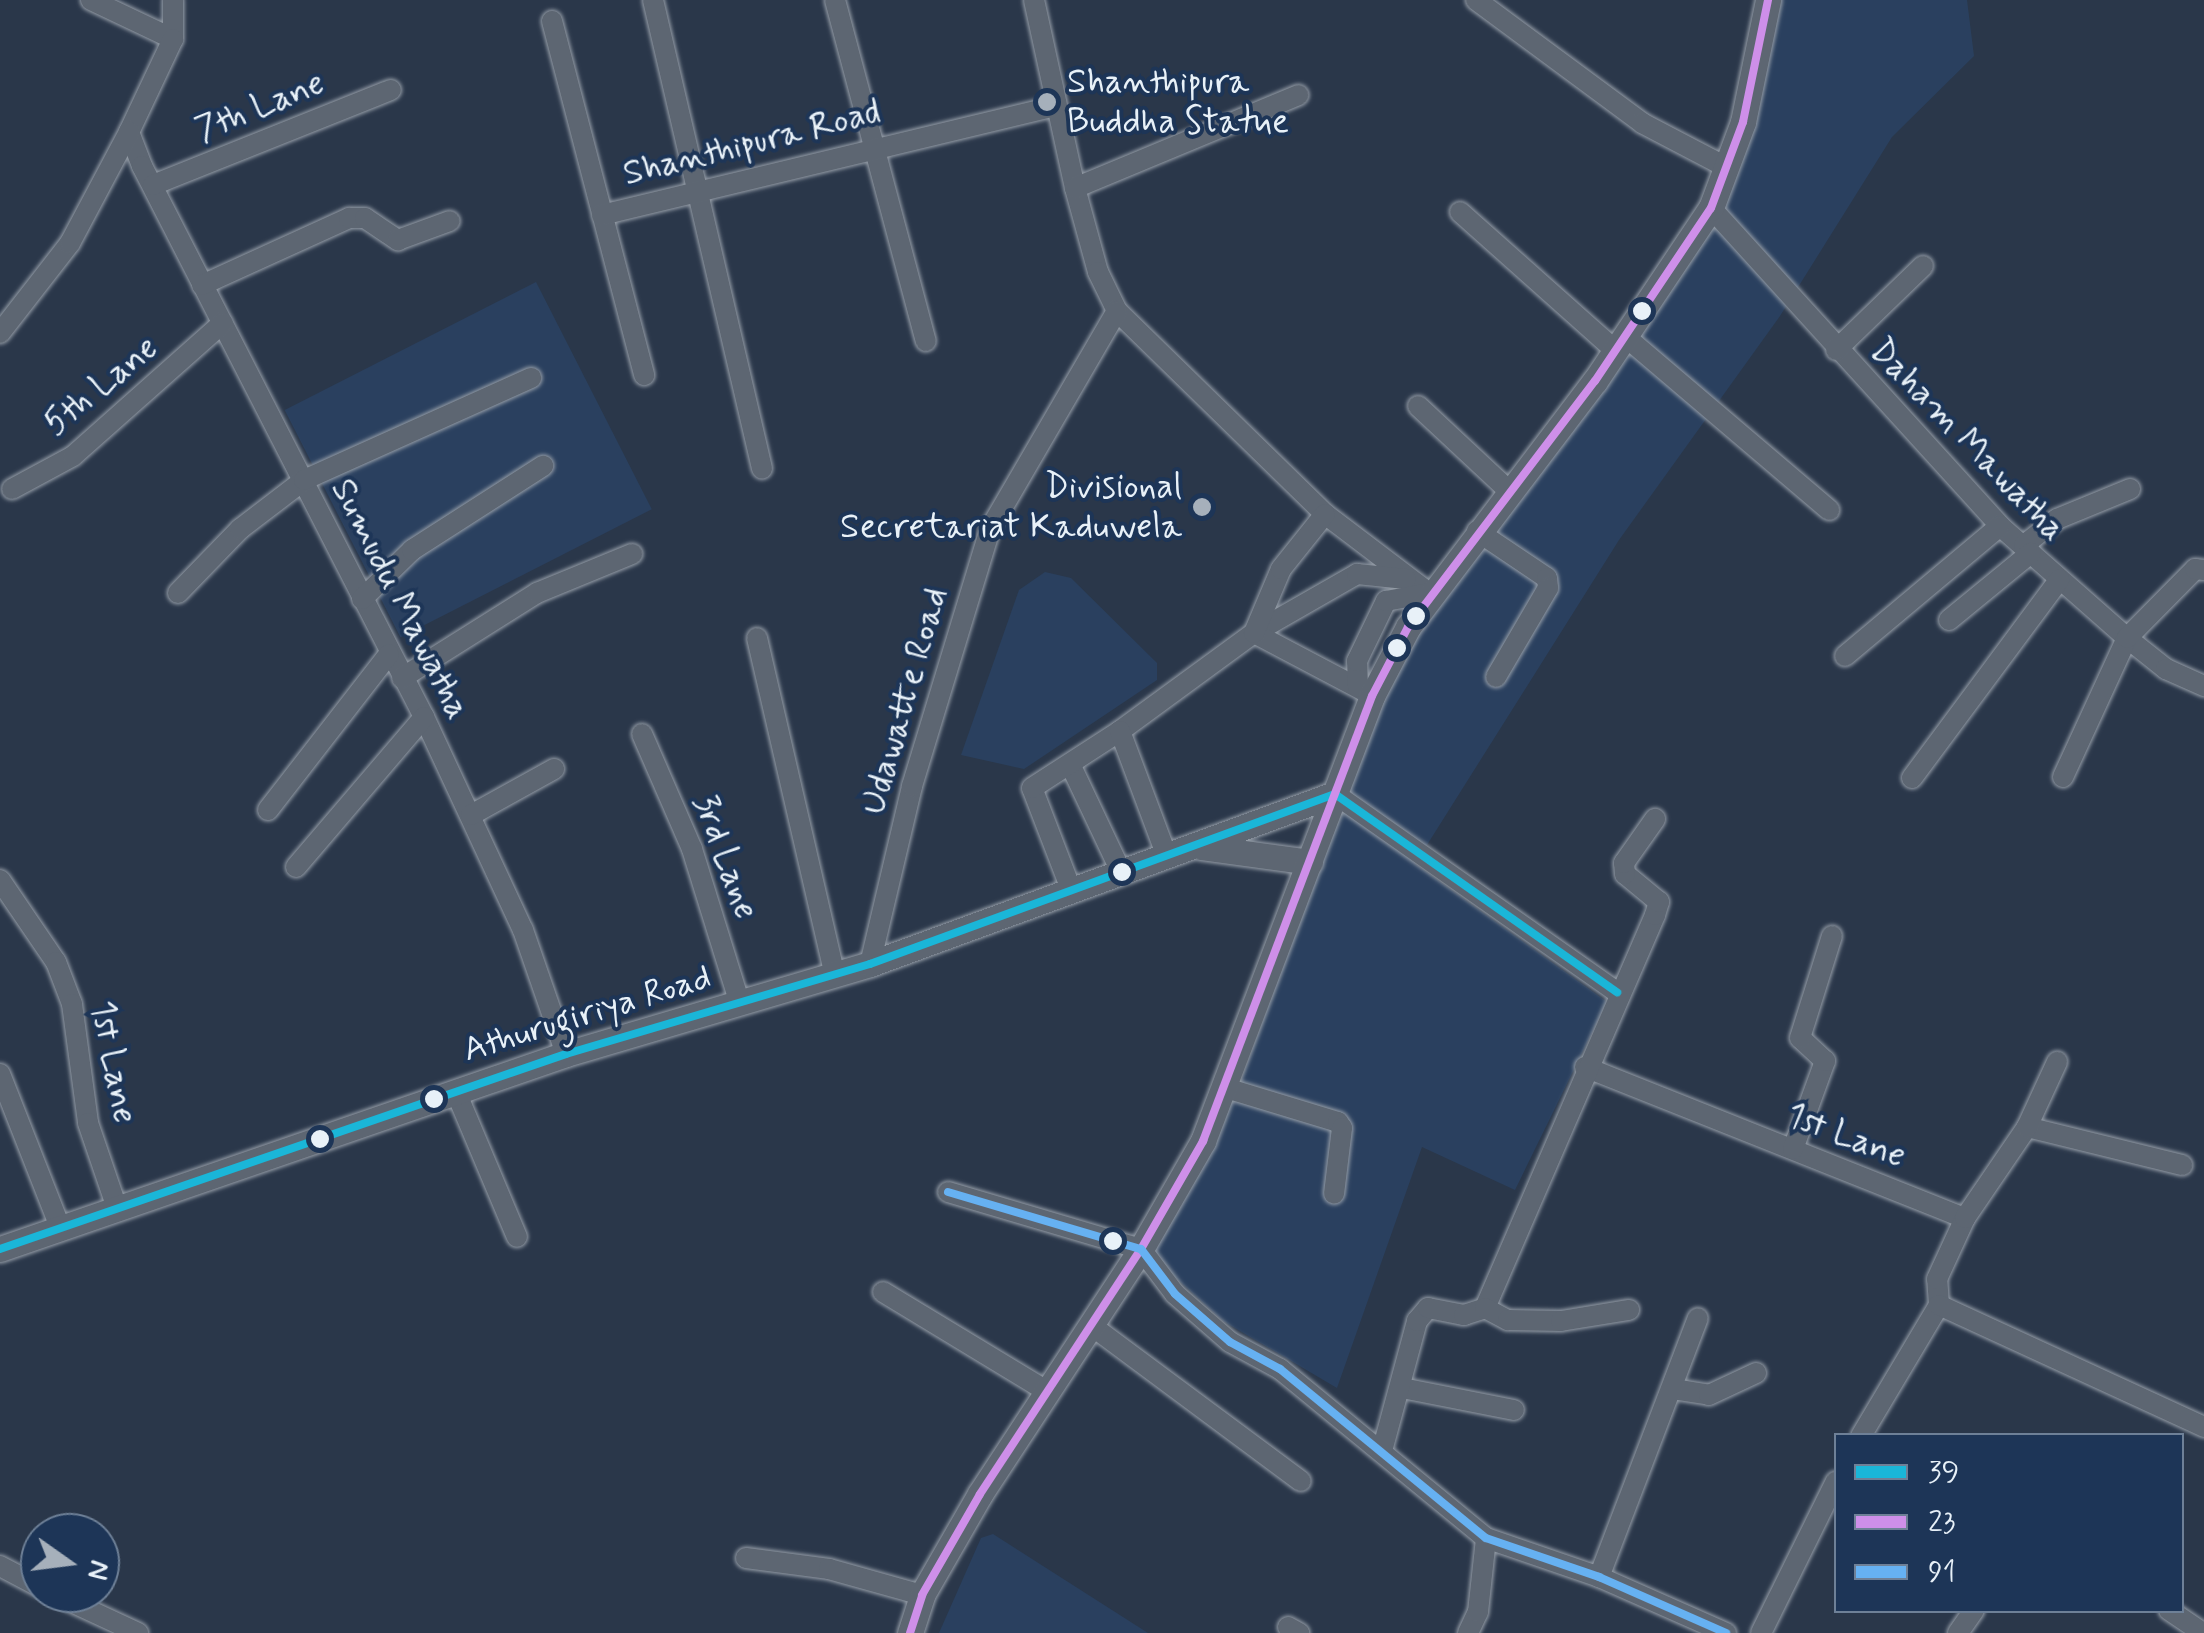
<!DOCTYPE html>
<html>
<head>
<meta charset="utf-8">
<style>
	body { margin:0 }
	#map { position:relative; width:2204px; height:1633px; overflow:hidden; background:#2a374a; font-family:Mynerve,sans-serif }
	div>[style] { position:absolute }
	.built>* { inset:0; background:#2a405f; transform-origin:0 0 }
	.roads { filter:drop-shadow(0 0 2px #959da7) drop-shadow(0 0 2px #959da7) }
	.minor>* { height:20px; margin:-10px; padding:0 10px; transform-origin:10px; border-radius:10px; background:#5d6672 }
	.major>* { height:25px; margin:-12.5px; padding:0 12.5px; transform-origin:12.5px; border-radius:12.5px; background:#5d6672 }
	.bus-1>* { height:8px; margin:-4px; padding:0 4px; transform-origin:4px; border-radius:4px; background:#1ab6d8 }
	.bus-2>* { height:8px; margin:-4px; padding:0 4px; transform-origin:4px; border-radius:4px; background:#ce8fe9 }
	.bus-3>* { height:8px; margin:-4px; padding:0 4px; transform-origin:4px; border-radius:4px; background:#66b1f2 }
	.dots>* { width:28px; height:28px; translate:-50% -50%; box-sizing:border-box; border:5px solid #1d3557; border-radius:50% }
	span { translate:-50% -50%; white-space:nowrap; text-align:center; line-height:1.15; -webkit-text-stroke:8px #1d3557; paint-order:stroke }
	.poi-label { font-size:35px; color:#e8f1f8 }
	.left { translate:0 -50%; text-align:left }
	.right { translate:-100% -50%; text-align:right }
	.street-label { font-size:35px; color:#e8f1f8 }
	.legend { position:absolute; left:1834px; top:1433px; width:350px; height:180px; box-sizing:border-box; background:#1d3557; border:2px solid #6e8097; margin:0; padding:12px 18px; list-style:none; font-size:30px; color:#e8f1f8 }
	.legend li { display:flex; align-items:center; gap:20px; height:50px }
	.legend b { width:50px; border:2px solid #6e8097 }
	.north { position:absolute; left:20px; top:1513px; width:100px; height:100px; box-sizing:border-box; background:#1d3557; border:2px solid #6e8097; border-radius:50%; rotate:104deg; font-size:28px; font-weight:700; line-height:40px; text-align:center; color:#e8f1f8 }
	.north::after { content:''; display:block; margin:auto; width:35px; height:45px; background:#a6b0bb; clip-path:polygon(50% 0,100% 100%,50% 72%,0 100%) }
</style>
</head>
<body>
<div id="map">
	<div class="built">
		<div style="clip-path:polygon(1776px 0,1967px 0,1974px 56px,1892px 137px,1780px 316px,1619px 540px,1415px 864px,1607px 1002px,1515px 1190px,1422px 1147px,1337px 1388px,1223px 1321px,1151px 1255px,1237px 1092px,1380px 699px,1416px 631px,1694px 257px,1736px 171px)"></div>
		<div style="left:536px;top:282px;width:255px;height:282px;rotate:63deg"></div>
		<div style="clip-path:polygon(1045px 572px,1071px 578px,1157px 663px,1157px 680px,1024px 769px,961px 755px,1019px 590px)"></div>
		<div style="clip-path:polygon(993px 1534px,1148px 1633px,939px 1633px,981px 1538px)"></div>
	</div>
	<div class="roads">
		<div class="minor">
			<div style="left:91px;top:0;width:91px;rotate:25.4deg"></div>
			<div style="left:173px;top:0;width:39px;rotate:90deg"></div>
			<div style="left:173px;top:39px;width:103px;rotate:115.3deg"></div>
			<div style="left:129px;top:132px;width:36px;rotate:69deg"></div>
			<div style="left:142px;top:166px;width:619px;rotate:62.9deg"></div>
			<div style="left:424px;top:717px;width:235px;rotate:65.1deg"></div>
			<div style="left:523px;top:930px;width:131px;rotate:70.9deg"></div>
			<div style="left:653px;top:0;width:481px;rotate:76.9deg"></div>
			<div style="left:835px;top:0;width:353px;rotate:75.1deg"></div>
			<div style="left:1034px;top:0;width:192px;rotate:77.7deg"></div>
			<div style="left:1075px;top:188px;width:87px;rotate:74.7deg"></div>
			<div style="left:1098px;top:272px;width:43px;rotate:64deg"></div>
			<div style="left:1117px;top:311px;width:291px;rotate:44.3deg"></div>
			<div style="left:1325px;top:514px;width:131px;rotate:37.2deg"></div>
			<div style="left:1476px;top:0;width:207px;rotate:36.5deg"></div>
			<div style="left:1642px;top:123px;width:97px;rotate:27.6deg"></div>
			<div style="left:552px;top:21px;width:366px;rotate:75.4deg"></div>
			<div style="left:153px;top:185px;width:256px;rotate:-21.8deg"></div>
			<div style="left:1075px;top:188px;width:242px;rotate:-22.6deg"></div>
			<div style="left:1711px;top:208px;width:430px;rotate:47.7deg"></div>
			<div style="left:2000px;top:526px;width:169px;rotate:41.4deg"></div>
			<div style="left:2127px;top:638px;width:50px;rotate:38.5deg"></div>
			<div style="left:2166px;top:669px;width:42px;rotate:24.1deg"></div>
			<div style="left:1460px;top:212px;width:209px;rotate:41.7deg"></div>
			<div style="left:602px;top:215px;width:467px;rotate:-13.5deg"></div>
			<div style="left:202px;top:285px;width:162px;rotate:-24.5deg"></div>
			<div style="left:349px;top:218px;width:16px"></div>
			<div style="left:365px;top:218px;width:40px;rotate:34deg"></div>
			<div style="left:398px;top:240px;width:55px;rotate:-20.1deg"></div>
			<div style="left:0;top:333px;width:114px;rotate:-52.1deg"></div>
			<div style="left:70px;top:243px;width:126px;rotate:-62deg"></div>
			<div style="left:1626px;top:337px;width:267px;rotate:40.4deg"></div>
			<div style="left:1836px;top:350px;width:121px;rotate:-44deg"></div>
			<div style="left:1418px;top:406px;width:125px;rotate:43deg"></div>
			<div style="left:12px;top:489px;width:69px;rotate:-28.4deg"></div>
			<div style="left:73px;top:456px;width:200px;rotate:-41.6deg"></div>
			<div style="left:1477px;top:531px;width:84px;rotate:33.9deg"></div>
			<div style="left:1547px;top:578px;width:10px;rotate:84deg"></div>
			<div style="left:1548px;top:588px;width:103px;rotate:120.3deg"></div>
			<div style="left:2024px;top:545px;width:42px;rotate:-38.2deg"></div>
			<div style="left:2057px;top:519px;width:79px;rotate:-22.3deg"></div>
			<div style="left:178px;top:593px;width:89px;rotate:-45.9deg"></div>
			<div style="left:240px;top:529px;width:81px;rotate:-37.4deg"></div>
			<div style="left:304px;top:480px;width:249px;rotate:-24.2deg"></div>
			<div style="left:362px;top:599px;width:70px;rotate:-44.4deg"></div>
			<div style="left:412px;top:550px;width:156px;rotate:-32.7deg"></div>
			<div style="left:1949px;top:620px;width:106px;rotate:-39.3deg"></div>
			<div style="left:1254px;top:633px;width:119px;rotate:-29.8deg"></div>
			<div style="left:1357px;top:574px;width:49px;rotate:5.8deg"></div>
			<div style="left:1254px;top:633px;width:127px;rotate:27.8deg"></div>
			<div style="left:757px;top:638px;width:346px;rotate:77deg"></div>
			<div style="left:1845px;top:656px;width:202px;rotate:-40deg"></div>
			<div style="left:402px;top:678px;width:160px;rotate:-32.2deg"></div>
			<div style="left:537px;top:593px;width:103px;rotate:-22.3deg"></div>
			<div style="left:1358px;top:687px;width:26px;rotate:-92deg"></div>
			<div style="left:1357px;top:661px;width:67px;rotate:-64.2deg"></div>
			<div style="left:1386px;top:601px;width:44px;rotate:-10.5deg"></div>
			<div style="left:1120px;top:731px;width:166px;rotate:-36.2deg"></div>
			<div style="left:1254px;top:633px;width:69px;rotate:-67.1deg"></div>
			<div style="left:1281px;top:569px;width:70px;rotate:-51.3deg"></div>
			<div style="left:642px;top:734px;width:125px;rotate:66.5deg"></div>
			<div style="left:692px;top:849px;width:162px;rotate:72.8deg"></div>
			<div style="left:1071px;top:766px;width:119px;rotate:64.7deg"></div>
			<div style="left:2063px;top:777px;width:153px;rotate:-65.3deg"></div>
			<div style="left:2127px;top:638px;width:97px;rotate:-45.4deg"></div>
			<div style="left:2195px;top:569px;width:9px;rotate:6deg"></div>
			<div style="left:1912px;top:778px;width:247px;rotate:-53.4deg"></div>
			<div style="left:1335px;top:794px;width:345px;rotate:35.1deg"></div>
			<div style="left:268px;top:810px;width:197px;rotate:-52.2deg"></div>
			<div style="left:471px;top:815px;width:95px;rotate:-29deg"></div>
			<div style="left:296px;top:867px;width:197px;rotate:-49.5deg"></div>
			<div style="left:0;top:880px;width:99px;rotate:55.7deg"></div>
			<div style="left:56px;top:962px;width:45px;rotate:69.1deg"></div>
			<div style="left:72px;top:1004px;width:120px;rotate:82.3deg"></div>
			<div style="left:88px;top:1123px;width:93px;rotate:71.2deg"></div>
			<div style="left:1072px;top:892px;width:111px;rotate:-111deg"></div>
			<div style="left:1032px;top:788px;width:105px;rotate:-32.9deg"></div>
			<div style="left:1120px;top:731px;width:134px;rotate:69.5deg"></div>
			<div style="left:870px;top:964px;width:183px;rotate:-76.7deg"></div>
			<div style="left:912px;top:786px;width:269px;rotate:-73.1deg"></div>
			<div style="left:990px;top:529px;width:252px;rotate:-59.8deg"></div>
			<div style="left:1585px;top:1067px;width:409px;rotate:21.7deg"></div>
			<div style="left:0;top:1074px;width:168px;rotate:68.6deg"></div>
			<div style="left:1226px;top:1088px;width:117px;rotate:16.9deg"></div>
			<div style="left:1338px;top:1122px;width:7px;rotate:56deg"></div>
			<div style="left:1342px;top:1128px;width:66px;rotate:96.9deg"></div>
			<div style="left:456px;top:1092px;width:157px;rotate:67.2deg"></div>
			<div style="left:2027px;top:1127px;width:160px;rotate:13.8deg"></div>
			<div style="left:1793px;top:1149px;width:94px;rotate:-70deg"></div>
			<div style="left:1825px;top:1061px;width:34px;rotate:-137deg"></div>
			<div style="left:1800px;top:1038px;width:107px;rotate:-72.6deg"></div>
			<div style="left:948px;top:1192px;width:201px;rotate:16.5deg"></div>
			<div style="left:1141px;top:1249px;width:56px;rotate:52.9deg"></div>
			<div style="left:1175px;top:1294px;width:73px;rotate:41.1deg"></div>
			<div style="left:1230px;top:1342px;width:57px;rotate:28.4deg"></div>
			<div style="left:1280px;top:1369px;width:266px;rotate:39.4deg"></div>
			<div style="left:1486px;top:1538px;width:120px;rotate:19deg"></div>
			<div style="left:1599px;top:1577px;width:139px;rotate:23.8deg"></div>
			<div style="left:883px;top:1292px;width:193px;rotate:31.2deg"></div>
			<div style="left:1939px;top:1305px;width:26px;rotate:-94deg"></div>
			<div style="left:1937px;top:1279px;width:67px;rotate:-65.3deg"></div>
			<div style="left:1965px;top:1218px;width:110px;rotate:-55.7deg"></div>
			<div style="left:2027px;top:1127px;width:72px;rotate:-65.2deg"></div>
			<div style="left:1485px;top:1308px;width:428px;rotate:-66.6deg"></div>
			<div style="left:1655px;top:915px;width:14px;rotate:-73deg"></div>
			<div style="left:1659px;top:902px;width:44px;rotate:-140.5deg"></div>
			<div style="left:1625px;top:874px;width:11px;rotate:-95deg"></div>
			<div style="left:1624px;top:863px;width:54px;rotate:-54.8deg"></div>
			<div style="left:1092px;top:1326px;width:260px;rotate:36.6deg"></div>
			<div style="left:1402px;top:1388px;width:114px;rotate:11.1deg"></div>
			<div style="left:1673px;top:1389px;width:36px;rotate:9deg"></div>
			<div style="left:1709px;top:1395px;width:52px;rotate:-25.1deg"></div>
			<div style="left:1861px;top:1436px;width:152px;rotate:-59.2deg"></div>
			<div style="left:1939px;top:1305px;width:292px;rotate:24.7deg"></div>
			<div style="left:1382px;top:1451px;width:135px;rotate:-74.9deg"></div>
			<div style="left:1417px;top:1321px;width:17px;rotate:-50deg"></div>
			<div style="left:1428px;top:1308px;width:37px;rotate:11deg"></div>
			<div style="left:1464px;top:1315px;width:22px;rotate:-18deg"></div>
			<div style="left:1485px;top:1308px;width:26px;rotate:28deg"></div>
			<div style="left:1508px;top:1320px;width:53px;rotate:1.1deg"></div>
			<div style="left:1561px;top:1321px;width:69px;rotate:-9.2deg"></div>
			<div style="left:746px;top:1558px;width:84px;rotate:7.5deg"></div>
			<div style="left:829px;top:1569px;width:97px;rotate:15.6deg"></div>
			<div style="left:0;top:1566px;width:45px;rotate:27.7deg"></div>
			<div style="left:1599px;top:1577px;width:277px;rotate:-69.1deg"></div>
			<div style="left:52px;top:1593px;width:95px;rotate:24.9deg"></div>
			<div style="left:2169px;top:1610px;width:41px;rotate:34.1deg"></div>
			<div style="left:1288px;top:1627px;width:13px;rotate:29deg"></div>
			<div style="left:1468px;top:1633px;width:23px;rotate:-65deg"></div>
			<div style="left:1478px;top:1612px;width:74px;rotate:-83.8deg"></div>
			<div style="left:1761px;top:1633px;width:169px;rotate:-63.7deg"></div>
			<div style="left:1958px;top:1633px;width:28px;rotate:-55deg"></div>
		</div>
		<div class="major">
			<div style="left:1201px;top:847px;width:110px;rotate:7.8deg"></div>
			<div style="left:0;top:1249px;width:599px;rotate:-19.01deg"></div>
			<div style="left:566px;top:1054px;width:317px;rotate:-16.5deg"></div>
			<div style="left:870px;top:964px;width:495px;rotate:-20.1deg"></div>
			<div style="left:910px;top:1633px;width:40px;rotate:-72deg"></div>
			<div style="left:922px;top:1595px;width:116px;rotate:-60.1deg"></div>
			<div style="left:980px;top:1494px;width:293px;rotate:-56.7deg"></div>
			<div style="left:1141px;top:1249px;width:125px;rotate:-60.1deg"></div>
			<div style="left:1203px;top:1141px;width:476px;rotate:-69.2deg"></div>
			<div style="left:1372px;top:696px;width:78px;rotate:-62.4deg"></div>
			<div style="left:1408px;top:627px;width:309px;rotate:-52.8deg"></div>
			<div style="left:1595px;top:381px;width:208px;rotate:-56.2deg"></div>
			<div style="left:1711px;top:208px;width:92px;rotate:-69.6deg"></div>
			<div style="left:1743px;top:122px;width:125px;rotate:-78.4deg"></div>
		</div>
	</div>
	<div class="bus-1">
		<div style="left:0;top:1249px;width:599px;rotate:-19.01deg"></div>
		<div style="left:566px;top:1054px;width:317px;rotate:-16.5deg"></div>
		<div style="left:870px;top:964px;width:495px;rotate:-20.1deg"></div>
		<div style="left:1335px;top:794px;width:345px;rotate:35.1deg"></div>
	</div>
	<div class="bus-2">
		<div style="left:910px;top:1633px;width:40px;rotate:-72deg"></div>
		<div style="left:922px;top:1595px;width:116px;rotate:-60.1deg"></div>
		<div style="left:980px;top:1494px;width:293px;rotate:-56.7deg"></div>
		<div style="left:1141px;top:1249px;width:125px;rotate:-60.1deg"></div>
		<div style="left:1203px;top:1141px;width:476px;rotate:-69.2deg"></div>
		<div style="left:1372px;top:696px;width:78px;rotate:-62.4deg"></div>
		<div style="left:1408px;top:627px;width:309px;rotate:-52.8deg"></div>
		<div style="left:1595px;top:381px;width:208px;rotate:-56.2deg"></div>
		<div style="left:1711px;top:208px;width:92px;rotate:-69.6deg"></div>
		<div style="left:1743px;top:122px;width:125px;rotate:-78.4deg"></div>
	</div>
	<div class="bus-3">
		<div style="left:948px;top:1192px;width:201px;rotate:16.5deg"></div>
		<div style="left:1141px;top:1249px;width:56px;rotate:52.9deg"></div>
		<div style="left:1175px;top:1294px;width:73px;rotate:41.1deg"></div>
		<div style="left:1230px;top:1342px;width:57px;rotate:28.4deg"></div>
		<div style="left:1280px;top:1369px;width:266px;rotate:39.4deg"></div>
		<div style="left:1486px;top:1538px;width:120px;rotate:19deg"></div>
		<div style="left:1599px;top:1577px;width:139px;rotate:23.8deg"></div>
	</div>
	<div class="dots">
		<div style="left:1047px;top:102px;background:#a6b0bb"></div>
		<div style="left:1642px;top:311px;background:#e8f1f8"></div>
		<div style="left:1202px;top:507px;background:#a6b0bb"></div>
		<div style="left:1416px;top:616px;background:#e8f1f8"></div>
		<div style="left:1397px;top:648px;background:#e8f1f8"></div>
		<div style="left:1122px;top:872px;background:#e8f1f8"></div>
		<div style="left:434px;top:1099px;background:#e8f1f8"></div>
		<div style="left:320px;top:1139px;background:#e8f1f8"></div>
		<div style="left:1113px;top:1241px;background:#e8f1f8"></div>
	</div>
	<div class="poi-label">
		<span class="left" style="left:1067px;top:102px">Shanthipura<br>Buddha Statue</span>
		<span class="right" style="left:1182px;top:507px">Divisional<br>Secretariat Kaduwela</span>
	</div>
	<div class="street-label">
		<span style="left:260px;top:107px;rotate:-22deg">7th Lane</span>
		<span style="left:752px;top:143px;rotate:-14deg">Shanthipura Road</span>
		<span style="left:101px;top:386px;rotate:-39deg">5th Lane</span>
		<span style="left:1967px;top:440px;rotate:46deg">Daham Mawatha</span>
		<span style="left:400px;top:599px;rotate:63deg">Sumudu Mawatha</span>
		<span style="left:905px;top:701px;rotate:-74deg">Udawatte Road</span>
		<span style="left:725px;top:857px;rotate:70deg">3rd Lane</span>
		<span style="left:587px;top:1014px;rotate:-17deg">Athurugiriya Road</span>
		<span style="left:113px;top:1062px;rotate:79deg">1st Lane</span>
		<span style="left:1846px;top:1136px;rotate:21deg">1st Lane</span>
	</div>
	<ul class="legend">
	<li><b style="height:12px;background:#1ab6d8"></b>39</li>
	<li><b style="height:12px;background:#ce8fe9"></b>23</li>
	<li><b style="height:12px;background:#66b1f2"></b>91</li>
	</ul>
	<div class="north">N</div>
</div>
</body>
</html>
